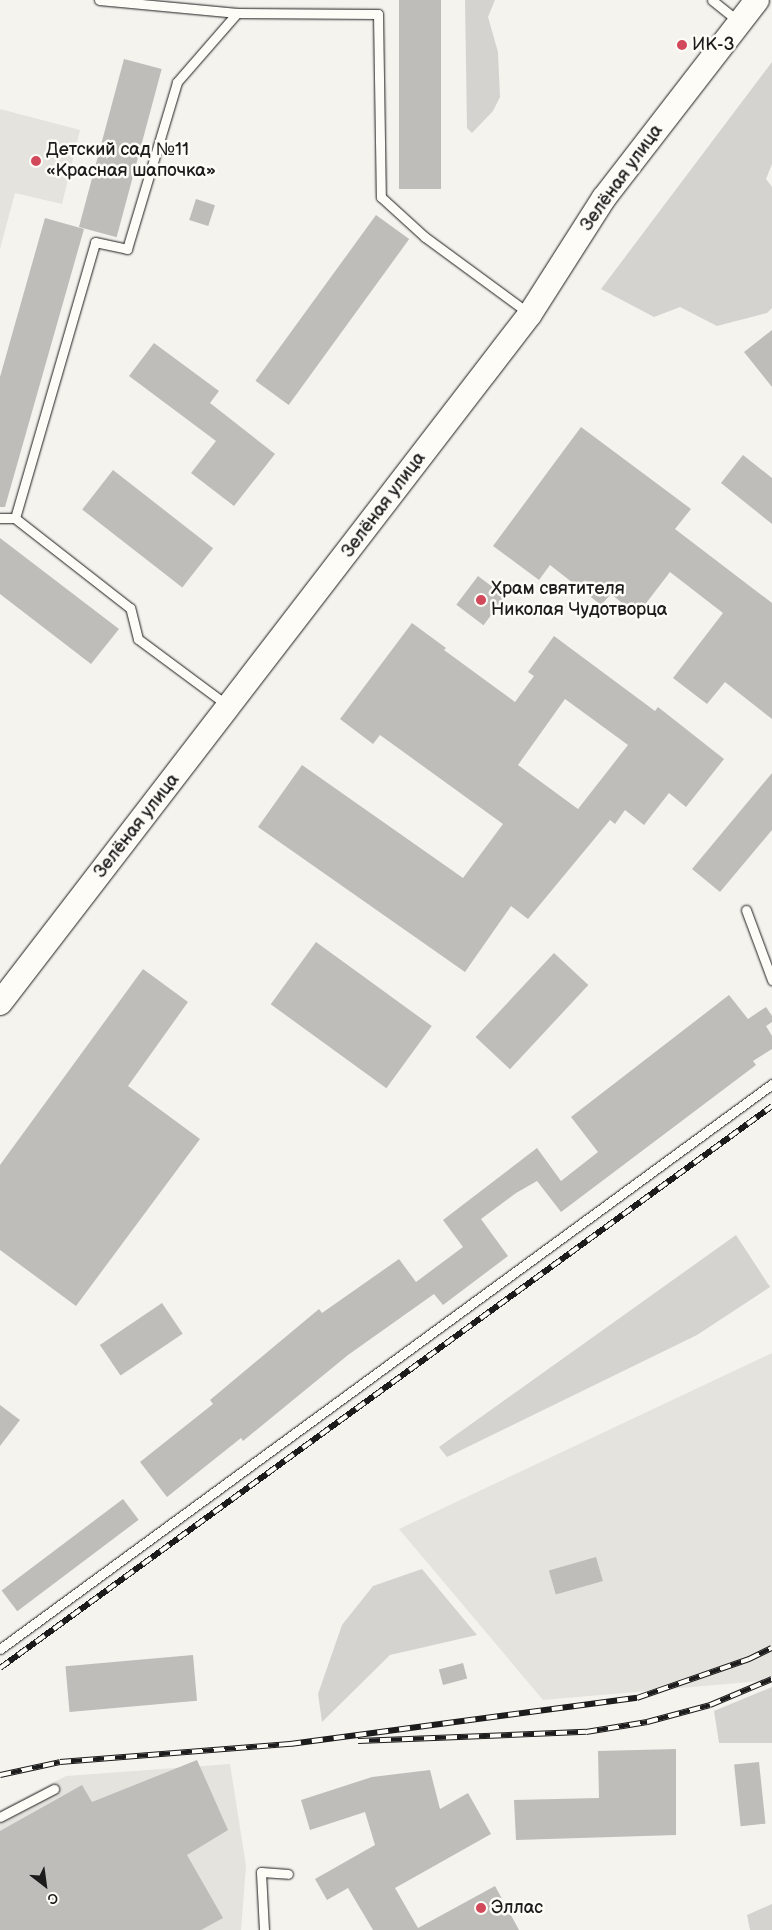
<!DOCTYPE html>
<html>
<head>
<meta charset="utf-8">
<style>
	body { margin:0 }
	#map { position:relative; width:772px; height:1930px; overflow:hidden; background:#f4f3ee; font-family:"Balsamiq Sans",sans-serif }
	div>[style] { position:absolute }
	.built>* { inset:0; background:#e4e3de }
	.green>* { inset:0; background:#d4d3cf }
	.building>* { inset:0; background:#bebdba; transform-origin:0 0 }
	.roads { filter:drop-shadow(0 0 1px #1c1c1c) drop-shadow(0 0 1px #1c1c1c) }
	.lane>* { height:9px; margin:-4.5px; padding:0 4.5px; transform-origin:4.5px; border-radius:4.5px; background:#fdfcf7 }
	.secondary>* { height:24px; margin:-12px; padding:0 12px; transform-origin:12px; border-radius:12px; background:#fdfcf7 }
	.rail>* { height:5.5px; margin-top:-2.75px; transform-origin:0; background:repeating-linear-gradient(90deg,#fdfcf7 0 11px,#1c1c1c 0 22px); box-sizing:border-box; border-block:1px solid #1c1c1c }
	.dots>* { width:14px; height:14px; translate:-50% -50%; box-sizing:border-box; border:2px solid #fdfcf7; border-radius:50% }
	span { translate:-50% -50%; white-space:nowrap; text-align:center; line-height:1.15; -webkit-text-stroke:5px #fdfcf7; paint-order:stroke }
	.poi-label { font-size:18px; color:#1c1c1c }
	.left { translate:0 -50%; text-align:left }
	.street-label { font-size:18px; color:#1c1c1c }
	.north { position:absolute; left:20px; top:1860px; width:50px; height:50px; -webkit-text-stroke:4px #fdfcf7; paint-order:stroke; rotate:150deg; font-size:14px; font-weight:700; line-height:20px; text-align:center; color:#1c1c1c }
	.north::after { content:''; display:block; margin:auto; width:18px; height:22px; background:#1c1c1c; clip-path:polygon(50% 0,100% 100%,50% 72%,0 100%) }
</style>
</head>
<body>
<div id="map">
	<div class="built">
		<div style="clip-path:polygon(0 109px,80px 130px,62px 204px,15px 193px,0 249px)"></div>
		<div style="clip-path:polygon(772px 1353px,772px 1680px,543px 1700px,399px 1529px)"></div>
		<div style="clip-path:polygon(230px 1764px,246px 1866px,241px 1930px,0 1930px,0 1810px,66px 1776px)"></div>
	</div>
	<div class="green">
		<div style="clip-path:polygon(465px 0,495px 0,488px 17px,498px 52px,500px 97px,493px 111px,472px 133px,467px 128px)"></div>
		<div style="clip-path:polygon(772px 62px,772px 164px,766px 179px,772px 187px,772px 308px,767px 313px,717px 326px,680px 307px,654px 317px,601px 289px)"></div>
		<div style="clip-path:polygon(736px 1235px,770px 1287px,697px 1335px,447px 1457px,439px 1447px)"></div>
		<div style="clip-path:polygon(422px 1569px,477px 1635px,390px 1655px,322px 1722px,318px 1694px,342px 1625px,373px 1586px)"></div>
		<div style="clip-path:polygon(772px 1687px,772px 1743px,719px 1743px,714px 1711px)"></div>
		<div style="clip-path:polygon(772px 1904px,772px 1930px,750px 1930px,747px 1915px)"></div>
	</div>
	<div class="building">
		<div style="left:399px;top:0;width:42px;height:189px"></div>
		<div style="left:124px;top:59px;width:39px;height:174px;rotate:15deg"></div>
		<div style="left:196px;top:199px;width:20px;height:22px;rotate:18deg"></div>
		<div style="left:376px;top:215px;width:41px;height:205px;rotate:36deg"></div>
		<div style="clip-path:polygon(45px 218px,84px 229px,5px 507px,0 507px,0 377px)"></div>
		<div style="clip-path:polygon(772px 330px,772px 387px,744px 352px)"></div>
		<div style="clip-path:polygon(154px 343px,219px 391px,210px 403px,275px 454px,234px 506px,191px 473px,216px 441px,129px 376px)"></div>
		<div style="clip-path:polygon(581px 427px,691px 509px,675px 529px,772px 603px,772px 719px,725px 682px,707px 704px,673px 678px,723px 613px,670px 572px,637px 615px,611px 594px,601px 605px,550px 565px,539px 580px,493px 546px)"></div>
		<div style="clip-path:polygon(743px 455px,772px 478px,772px 524px,721px 483px)"></div>
		<div style="left:113px;top:470px;width:127px;height:50px;rotate:38deg"></div>
		<div style="clip-path:polygon(0 538px,119px 629px,91px 664px,0 594px)"></div>
		<div style="left:478px;top:576px;width:34px;height:36px;rotate:37deg"></div>
		<div style="clip-path:polygon(evenodd,412px 623px,446px 648px,444px 650px,515px 702px,534px 676px,528px 672px,554px 636px,655px 711px,658px 707px,724px 759px,686px 807px,669px 793px,644px 825px,625px 810px,615px 824px,610px 820px,528px 919px,511px 906px,465px 972px,258px 827px,302px 765px,463px 878px,503px 824px,380px 735px,373px 744px,340px 719px,412px 623px,565px 699px,628px 745px,578px 809px,518px 765px,565px 699px)"></div>
		<div style="clip-path:polygon(772px 773px,772px 830px,720px 892px,692px 869px)"></div>
		<div style="left:316px;top:942px;width:143px;height:77px;rotate:36deg"></div>
		<div style="left:554px;top:953px;width:47px;height:115px;rotate:43deg"></div>
		<div style="clip-path:polygon(143px 969px,188px 1002px,128px 1086px,200px 1139px,76px 1306px,0 1250px,0 1165px)"></div>
		<div style="clip-path:polygon(729px 995px,748px 1019px,766px 1007px,772px 1016px,772px 1022px,766px 1026px,772px 1036px,772px 1049px,753px 1061px,756px 1065px,561px 1212px,537px 1181px,516px 1193px,481px 1219px,508px 1256px,443px 1305px,434px 1294px,348px 1355px,243px 1441px,241px 1438px,167px 1497px,140px 1462px,213px 1404px,210px 1400px,319px 1309px,322px 1313px,399px 1259px,416px 1282px,463px 1247px,443px 1220px,537px 1148px,561px 1181px,598px 1152px,571px 1117px)"></div>
		<div style="left:162px;top:1303px;width:37px;height:75px;rotate:56deg"></div>
		<div style="clip-path:polygon(0 1405px,20px 1420px,0 1446px)"></div>
		<div style="left:123px;top:1499px;width:26px;height:152px;rotate:53deg"></div>
		<div style="left:596px;top:1557px;width:25px;height:49px;rotate:74deg"></div>
		<div style="left:193px;top:1655px;width:46px;height:128px;rotate:85deg"></div>
		<div style="left:463px;top:1663px;width:16px;height:25px;rotate:75deg"></div>
		<div style="clip-path:polygon(676px 1749px,676px 1835px,516px 1840px,514px 1800px,599px 1798px,598px 1751px)"></div>
		<div style="clip-path:polygon(197px 1760px,228px 1830px,187px 1855px,223px 1918px,201px 1930px,0 1930px,0 1831px,82px 1785px,92px 1802px)"></div>
		<div style="left:759px;top:1762px;width:62px;height:25px;rotate:84deg"></div>
		<div style="clip-path:polygon(430px 1770px,440px 1809px,468px 1793px,491px 1834px,395px 1888px,418px 1928px,495px 1886px,519px 1930px,373px 1930px,348px 1888px,327px 1900px,315px 1879px,375px 1845px,365px 1812px,310px 1830px,301px 1800px,372px 1777px)"></div>
	</div>
	<div class="roads">
		<div class="lane">
			<div style="left:99px;top:0;width:139px;rotate:5.4deg"></div>
			<div style="left:237px;top:13px;width:141px;rotate:0.4deg"></div>
			<div style="left:378px;top:14px;width:183px;rotate:89.1deg"></div>
			<div style="left:381px;top:197px;width:59px;rotate:42.3deg"></div>
			<div style="left:425px;top:237px;width:130px;rotate:36.3deg"></div>
			<div style="left:712px;top:0;width:33px;rotate:39deg"></div>
			<div style="left:0;top:518px;width:15px"></div>
			<div style="left:227px;top:705px;width:111px;rotate:-143.4deg"></div>
			<div style="left:138px;top:639px;width:32px;rotate:-104deg"></div>
			<div style="left:130px;top:608px;width:146px;rotate:-142deg"></div>
			<div style="left:15px;top:518px;width:287px;rotate:-73.8deg"></div>
			<div style="left:95px;top:242px;width:33px;rotate:12deg"></div>
			<div style="left:127px;top:249px;width:174px;rotate:-73.3deg"></div>
			<div style="left:177px;top:82px;width:91px;rotate:-49deg"></div>
			<div style="left:746px;top:910px;width:75px;rotate:69.6deg"></div>
			<div style="left:0;top:1649px;width:957px;rotate:-36.2deg"></div>
			<div style="left:0;top:1817px;width:61px;rotate:-27.4deg"></div>
			<div style="left:264px;top:1930px;width:58px;rotate:-93deg"></div>
			<div style="left:261px;top:1872px;width:27px;rotate:4deg"></div>
		</div>
		<div class="secondary">
			<div style="left:0;top:1003px;width:869px;rotate:-52.43deg"></div>
			<div style="left:530px;top:314px;width:138px;rotate:-57.5deg"></div>
			<div style="left:604px;top:198px;width:250px;rotate:-52.3deg"></div>
		</div>
	</div>
	<div class="rail">
		<div style="left:0;top:1668px;width:955px;rotate:-36.05deg"></div>
		<div style="left:358px;top:1741px;width:228px;rotate:-2.3deg"></div>
		<div style="left:586px;top:1732px;width:62px;rotate:-9.3deg"></div>
		<div style="left:647px;top:1722px;width:65px;rotate:-15.1deg"></div>
		<div style="left:710px;top:1705px;width:67px;rotate:-22.8deg"></div>
		<div style="left:0;top:1775px;width:61px;rotate:-12.2deg"></div>
		<div style="left:60px;top:1762px;width:231px;rotate:-4.5deg"></div>
		<div style="left:290px;top:1744px;width:350px;rotate:-7.6deg"></div>
		<div style="left:637px;top:1698px;width:119px;rotate:-19.2deg"></div>
		<div style="left:749px;top:1659px;width:25px;rotate:-26deg"></div>
	</div>
	<div class="dots">
		<div style="left:682px;top:45px;background:#d1495b"></div>
		<div style="left:36px;top:161px;background:#d1495b"></div>
		<div style="left:481px;top:600px;background:#d1495b"></div>
		<div style="left:481px;top:1908px;background:#d1495b"></div>
	</div>
	<div class="poi-label">
		<span class="left" style="left:692px;top:45px">ИК-3</span>
		<span class="left" style="left:46px;top:161px">Детский сад №11<br>«Красная шапочка»</span>
		<span class="left" style="left:491px;top:600px">Храм святителя<br>Николая Чудотворца</span>
		<span class="left" style="left:491px;top:1908px">Эллас</span>
	</div>
	<div class="street-label">
		<span style="left:622px;top:178px;rotate:-54deg">Зелёная улица</span>
		<span style="left:384px;top:505px;rotate:-53deg">Зелёная улица</span>
		<span style="left:137px;top:826px;rotate:-52deg">Зелёная улица</span>
	</div>
	<div class="north">С</div>
</div>
</body>
</html>
